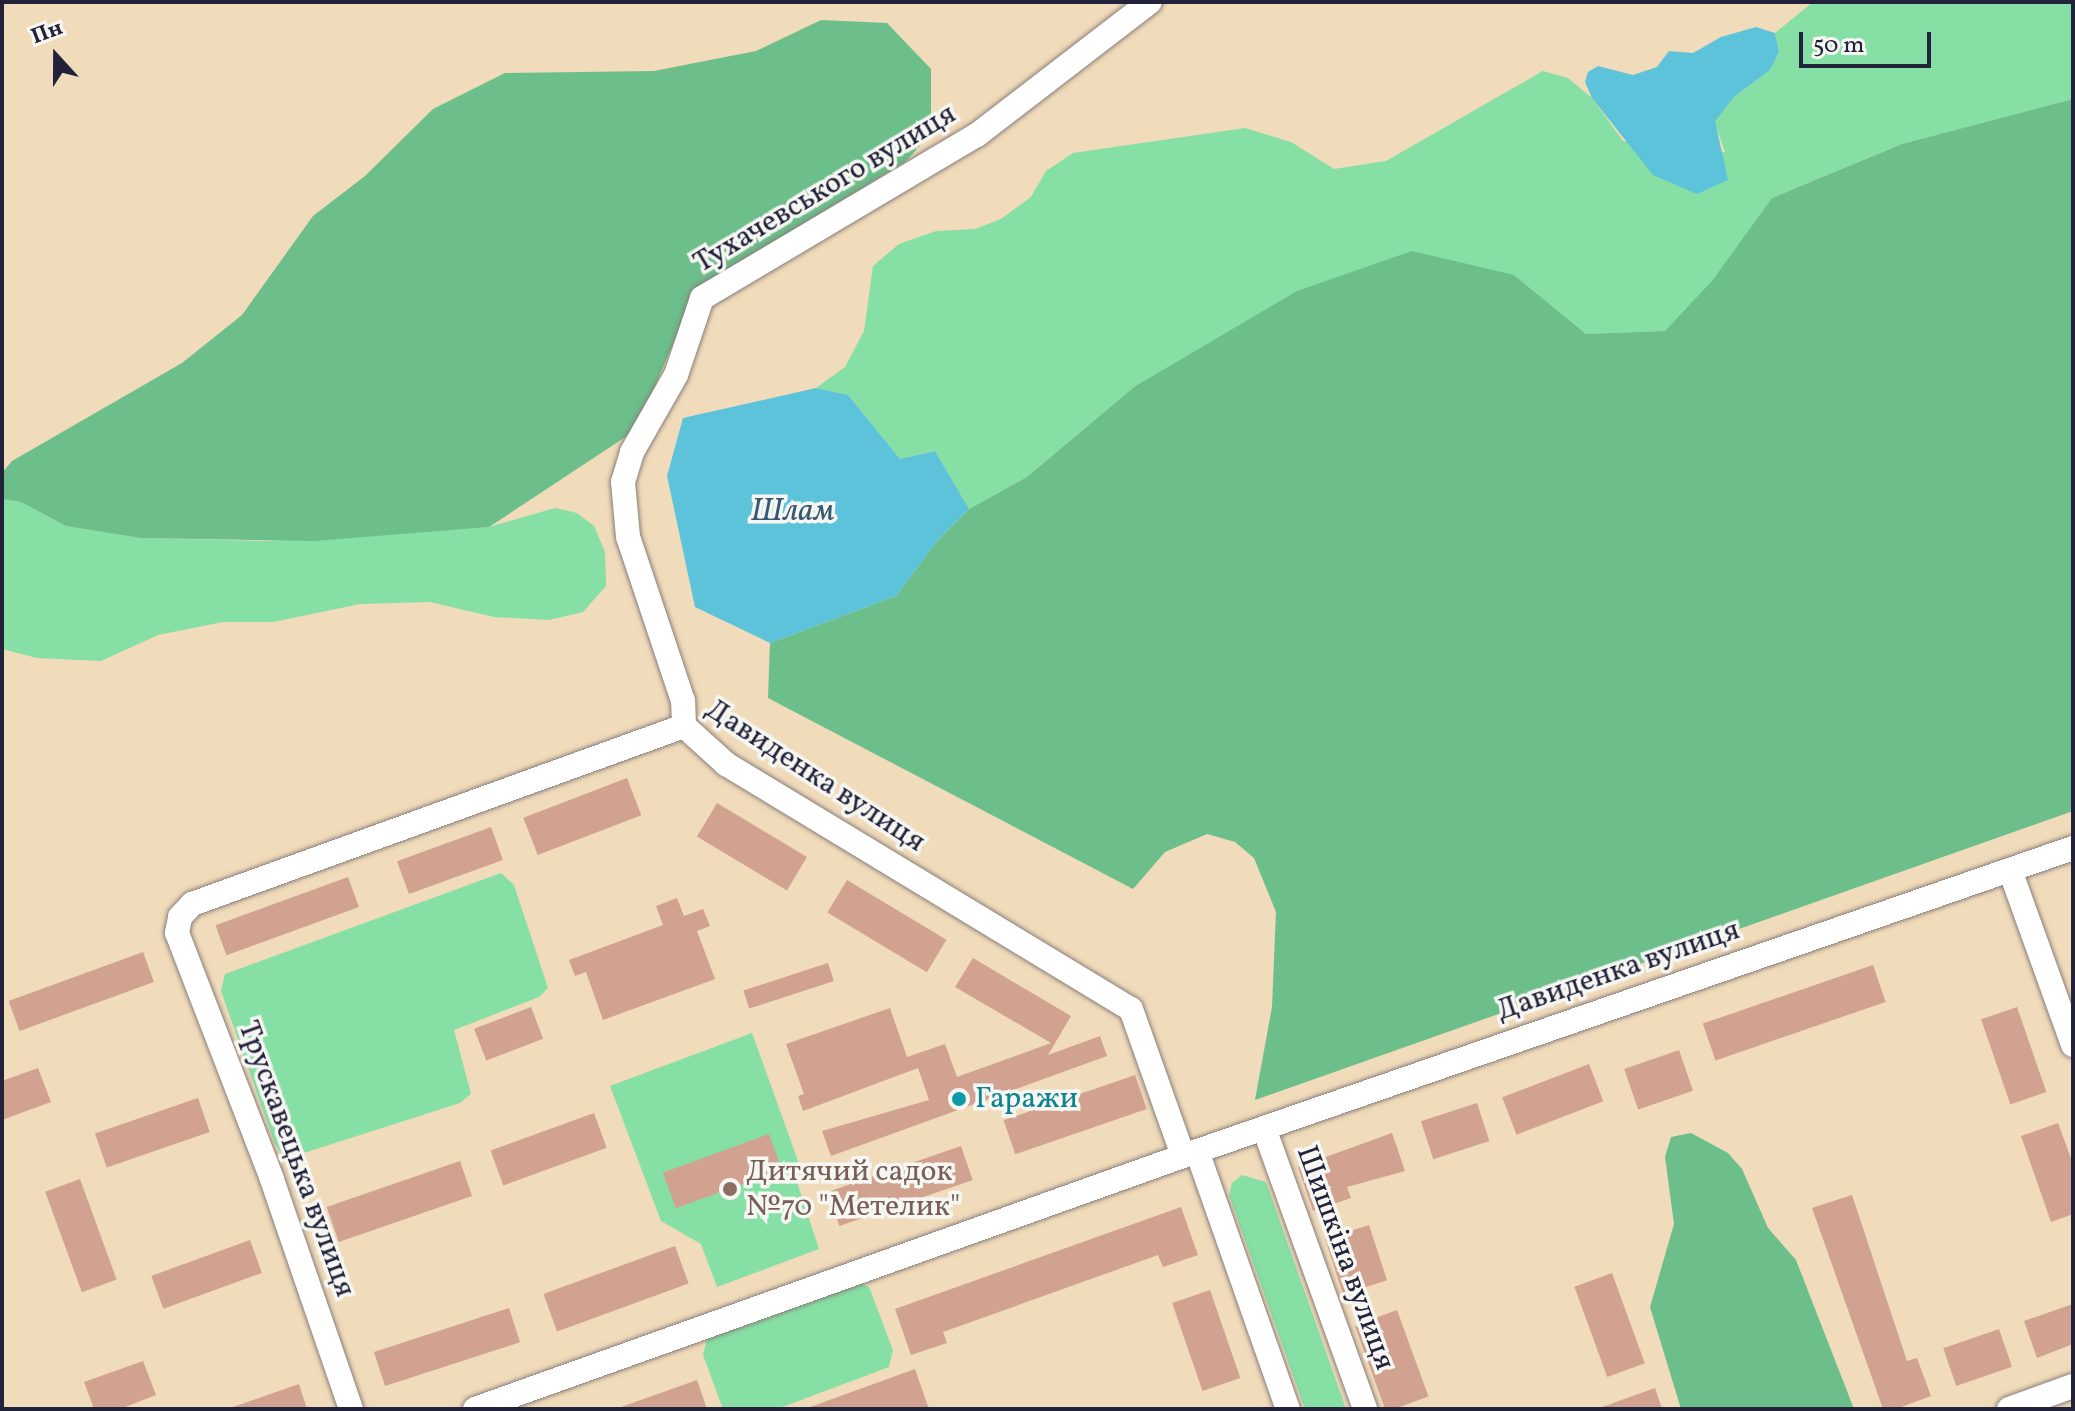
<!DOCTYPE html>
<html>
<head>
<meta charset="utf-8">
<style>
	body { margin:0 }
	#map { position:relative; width:2075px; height:1411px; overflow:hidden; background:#f0dbba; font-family:Vollkorn,serif }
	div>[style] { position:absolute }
	.green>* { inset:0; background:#86dfa4 }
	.forest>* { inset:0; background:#6cbe8a }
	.water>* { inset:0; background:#5cc3da }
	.building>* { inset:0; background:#d1a290; transform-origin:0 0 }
	.roads { filter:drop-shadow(0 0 2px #897e7a) drop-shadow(0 0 2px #897e7a) }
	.minor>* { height:24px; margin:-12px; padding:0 12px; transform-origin:12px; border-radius:12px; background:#fff }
	.dots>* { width:22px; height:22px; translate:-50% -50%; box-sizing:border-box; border:4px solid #f6f6f2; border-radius:50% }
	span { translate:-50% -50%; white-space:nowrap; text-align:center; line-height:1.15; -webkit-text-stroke:7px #f6f6f2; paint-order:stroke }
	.street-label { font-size:30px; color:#22223b }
	.culture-label { font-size:30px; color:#0d838f }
	.left { translate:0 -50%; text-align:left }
	.education-label { font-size:30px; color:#785e54 }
	.water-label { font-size:32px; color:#365a73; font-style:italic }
	.frame { position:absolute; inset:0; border:4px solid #22223b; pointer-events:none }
	.north { position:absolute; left:16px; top:16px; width:80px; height:80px; -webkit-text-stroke:6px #f6f6f2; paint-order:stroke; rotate:339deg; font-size:22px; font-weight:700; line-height:32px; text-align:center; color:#22223b }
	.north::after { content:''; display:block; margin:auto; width:28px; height:36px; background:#22223b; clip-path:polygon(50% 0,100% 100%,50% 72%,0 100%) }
	.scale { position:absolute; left:1799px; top:32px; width:132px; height:36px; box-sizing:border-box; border:4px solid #22223b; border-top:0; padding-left:10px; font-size:24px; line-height:28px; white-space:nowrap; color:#22223b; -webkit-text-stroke:6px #f6f6f2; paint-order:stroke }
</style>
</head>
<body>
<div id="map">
	<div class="green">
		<div style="clip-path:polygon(1813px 2px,2073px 2px,2073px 99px,1902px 144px,1772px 198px,1712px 282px,1666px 331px,1586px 334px,1514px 275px,1134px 387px,1027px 477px,969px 509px,935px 451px,900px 459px,848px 395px,816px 388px,845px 367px,864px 331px,873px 266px,899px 244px,936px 231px,975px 229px,1001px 219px,1031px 197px,1046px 171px,1073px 153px,1245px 128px,1291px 142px,1334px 169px,1386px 161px,1543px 71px,1568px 78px,1592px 98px,1623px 141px,1725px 152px,1714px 121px,1734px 97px,1770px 70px,1779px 52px,1775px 33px)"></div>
		<div style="clip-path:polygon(2px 499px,21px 502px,66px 526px,140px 538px,265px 541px,489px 527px,555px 508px,577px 513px,594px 526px,605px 552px,606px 586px,583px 612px,549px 620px,494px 617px,430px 602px,360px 604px,273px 622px,223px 622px,158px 635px,101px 661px,37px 658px,2px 649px)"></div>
		<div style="clip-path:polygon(501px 873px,514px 885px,548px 988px,539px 997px,454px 1030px,471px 1094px,460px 1103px,285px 1159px,275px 1144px,221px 991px,225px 974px)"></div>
		<div style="clip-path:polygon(752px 1033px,798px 1161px,795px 1176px,819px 1249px,717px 1287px,701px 1244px,661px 1221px,610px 1086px)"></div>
		<div style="clip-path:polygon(1242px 1175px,1266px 1182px,1346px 1409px,1305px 1409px,1229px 1195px,1232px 1183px)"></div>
		<div style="clip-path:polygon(859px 1283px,869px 1287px,893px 1350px,889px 1367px,777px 1409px,723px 1409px,703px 1355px,707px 1339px)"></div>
	</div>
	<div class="forest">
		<div style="clip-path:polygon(821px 20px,887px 23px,931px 69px,931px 134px,905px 162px,697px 288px,636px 430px,489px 527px,314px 541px,140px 538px,66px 526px,21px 502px,2px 499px,2px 473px,12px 461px,182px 363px,242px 315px,313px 216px,365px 176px,433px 109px,505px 73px,654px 71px,756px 51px)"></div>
		<div style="clip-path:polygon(2073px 99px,2073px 811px,1255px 1100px,1272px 1007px,1276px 912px,1254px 858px,1235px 842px,1207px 834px,1165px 852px,1133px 889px,768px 698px,770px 643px,896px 596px,937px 541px,969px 509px,1027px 477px,1134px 387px,1297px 291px,1412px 251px,1514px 275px,1586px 334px,1665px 331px,1712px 281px,1772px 198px,1902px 144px)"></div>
		<div style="clip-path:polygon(1691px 1133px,1728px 1153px,1742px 1169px,1768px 1228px,1796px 1260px,1854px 1409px,1681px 1409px,1650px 1307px,1674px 1224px,1665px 1157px,1671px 1137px)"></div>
	</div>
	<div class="water">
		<div style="clip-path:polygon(1756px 27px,1775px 33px,1779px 52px,1770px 70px,1734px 97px,1715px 121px,1728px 180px,1697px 194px,1653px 175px,1592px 98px,1585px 82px,1588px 72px,1598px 66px,1633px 75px,1657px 67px,1669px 51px,1693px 53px,1721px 37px)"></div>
		<div style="clip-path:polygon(816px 388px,848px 395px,900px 459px,935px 451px,969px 509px,937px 541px,896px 596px,770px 643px,695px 607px,667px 476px,683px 418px)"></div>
	</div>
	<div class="building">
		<div style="left:627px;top:778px;width:40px;height:111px;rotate:69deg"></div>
		<div style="left:717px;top:803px;width:105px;height:39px;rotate:31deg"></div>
		<div style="left:491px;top:827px;width:35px;height:100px;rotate:70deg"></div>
		<div style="left:348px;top:877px;width:32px;height:141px;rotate:70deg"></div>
		<div style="left:847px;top:880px;width:116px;height:38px;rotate:31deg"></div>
		<div style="clip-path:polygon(677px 898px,684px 916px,703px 909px,710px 926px,697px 931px,715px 979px,603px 1020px,586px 972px,575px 976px,569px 960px,663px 925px,656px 906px)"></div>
		<div style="left:143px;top:952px;width:32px;height:143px;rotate:70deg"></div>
		<div style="clip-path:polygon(973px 958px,1071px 1016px,1048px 1055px,1100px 1036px,1107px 1056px,831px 1156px,822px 1131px,929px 1100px,918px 1068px,803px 1111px,798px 1096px,804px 1094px,786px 1044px,890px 1008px,907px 1057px,945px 1044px,957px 1077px,1051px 1043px,955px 987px)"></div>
		<div style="left:828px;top:963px;width:19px;height:89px;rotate:72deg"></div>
		<div style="left:1873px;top:965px;width:39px;height:180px;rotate:71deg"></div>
		<div style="left:531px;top:1007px;width:34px;height:61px;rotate:69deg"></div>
		<div style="left:2017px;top:1007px;width:90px;height:38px;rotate:71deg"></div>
		<div style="left:1679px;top:1050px;width:43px;height:58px;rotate:71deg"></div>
		<div style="left:1589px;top:1064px;width:40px;height:93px;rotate:69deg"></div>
		<div style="clip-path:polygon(38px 1068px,51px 1102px,2px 1120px,2px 1081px)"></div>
		<div style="left:1135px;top:1075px;width:36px;height:139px;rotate:71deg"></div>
		<div style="left:198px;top:1098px;width:36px;height:109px;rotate:71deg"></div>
		<div style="left:1477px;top:1103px;width:40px;height:59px;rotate:72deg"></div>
		<div style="left:594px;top:1113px;width:37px;height:110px;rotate:70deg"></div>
		<div style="clip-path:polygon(2058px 1123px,2073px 1164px,2073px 1214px,2051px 1222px,2021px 1136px)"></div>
		<div style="clip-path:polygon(1392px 1133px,1405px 1171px,1347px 1187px,1351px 1198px,1313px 1211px,1298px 1167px)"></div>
		<div style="left:769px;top:1134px;width:38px;height:113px;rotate:70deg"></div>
		<div style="left:961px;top:1146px;width:36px;height:141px;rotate:71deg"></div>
		<div style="left:460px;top:1161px;width:37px;height:141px;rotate:71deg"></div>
		<div style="left:80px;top:1179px;width:107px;height:37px;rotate:70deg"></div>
		<div style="clip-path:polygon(1852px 1195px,1907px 1361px,1917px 1358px,1931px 1396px,1896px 1409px,1883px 1409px,1812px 1208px)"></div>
		<div style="clip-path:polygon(1181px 1207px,1198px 1255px,1163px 1267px,1158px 1255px,943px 1332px,947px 1343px,911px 1355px,895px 1309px)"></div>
		<div style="left:1369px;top:1225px;width:58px;height:46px;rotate:72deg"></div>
		<div style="left:250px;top:1240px;width:35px;height:105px;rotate:70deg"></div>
		<div style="left:675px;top:1246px;width:40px;height:140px;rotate:70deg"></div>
		<div style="left:1612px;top:1273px;width:96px;height:40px;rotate:70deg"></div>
		<div style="left:1210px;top:1290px;width:93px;height:40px;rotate:71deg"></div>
		<div style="clip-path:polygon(2073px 1304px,2073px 1344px,2037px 1358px,2024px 1321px)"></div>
		<div style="left:509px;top:1308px;width:36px;height:142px;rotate:72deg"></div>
		<div style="left:1397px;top:1310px;width:92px;height:45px;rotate:70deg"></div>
		<div style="left:1999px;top:1329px;width:40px;height:59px;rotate:71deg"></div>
		<div style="clip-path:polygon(143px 1361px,156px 1395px,120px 1409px,94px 1409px,84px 1382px)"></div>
		<div style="clip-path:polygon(915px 1369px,929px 1409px,810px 1409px,810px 1407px)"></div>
		<div style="clip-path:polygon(697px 1380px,707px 1409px,621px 1409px,621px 1407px)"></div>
		<div style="clip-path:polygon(299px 1384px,307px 1409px,233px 1409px,233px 1407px)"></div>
		<div style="clip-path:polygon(1655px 1388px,1662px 1409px,1602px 1409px,1602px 1407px)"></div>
	</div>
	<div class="roads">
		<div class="minor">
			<div style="left:684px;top:726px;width:25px;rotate:-92deg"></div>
			<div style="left:683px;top:701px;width:173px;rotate:-108.5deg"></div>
			<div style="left:628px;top:537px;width:55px;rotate:-95.2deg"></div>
			<div style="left:623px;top:482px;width:31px;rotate:-73deg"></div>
			<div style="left:632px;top:452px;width:89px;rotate:-60.3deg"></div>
			<div style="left:676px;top:375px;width:81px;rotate:-71.3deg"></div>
			<div style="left:702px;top:298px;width:320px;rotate:-30.7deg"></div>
			<div style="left:977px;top:135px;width:218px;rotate:-37.6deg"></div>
			<div style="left:684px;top:726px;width:57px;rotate:42.1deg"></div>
			<div style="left:726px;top:764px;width:473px;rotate:31.2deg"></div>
			<div style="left:1131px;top:1009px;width:156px;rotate:70.5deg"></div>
			<div style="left:2010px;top:870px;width:186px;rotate:70.2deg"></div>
			<div style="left:1264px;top:1128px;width:299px;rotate:70.2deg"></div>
			<div style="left:1197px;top:1151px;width:274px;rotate:70.6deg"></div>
			<div style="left:351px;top:1409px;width:243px;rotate:-109deg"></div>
			<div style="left:272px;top:1179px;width:264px;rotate:-111.1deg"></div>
			<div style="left:177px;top:933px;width:16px;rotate:-79deg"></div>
			<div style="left:180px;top:917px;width:18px;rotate:-47deg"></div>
			<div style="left:192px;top:904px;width:523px;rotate:-19.89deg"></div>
			<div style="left:475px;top:1409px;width:752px;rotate:-19.66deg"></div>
			<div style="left:1183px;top:1156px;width:942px;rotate:-19.09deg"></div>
			<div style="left:2009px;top:1409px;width:68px;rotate:-19.8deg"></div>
		</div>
	</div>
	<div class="dots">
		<div style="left:959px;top:1099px;background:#0f9aa8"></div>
		<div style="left:730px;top:1189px;background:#8d6e63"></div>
	</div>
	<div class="street-label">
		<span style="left:825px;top:189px;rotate:-31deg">Тухачевського вулиця</span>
		<span style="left:815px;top:776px;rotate:33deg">Давиденка вулиця</span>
		<span style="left:1618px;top:971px;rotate:-19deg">Давиденка вулиця</span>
		<span style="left:296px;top:1159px;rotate:70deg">Трускавецька вулиця</span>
		<span style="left:1345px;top:1258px;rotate:70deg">Шишкiна вулиця</span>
	</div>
	<div class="culture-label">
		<span class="left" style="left:975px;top:1099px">Гаражи</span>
	</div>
	<div class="education-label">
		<span class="left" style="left:746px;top:1189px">Дитячий садок<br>№70 "Метелик"</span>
	</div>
	<div class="water-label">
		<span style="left:793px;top:512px">Шлам</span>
	</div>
	<div class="frame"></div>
	<div class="north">Пн</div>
	<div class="scale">50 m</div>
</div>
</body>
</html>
